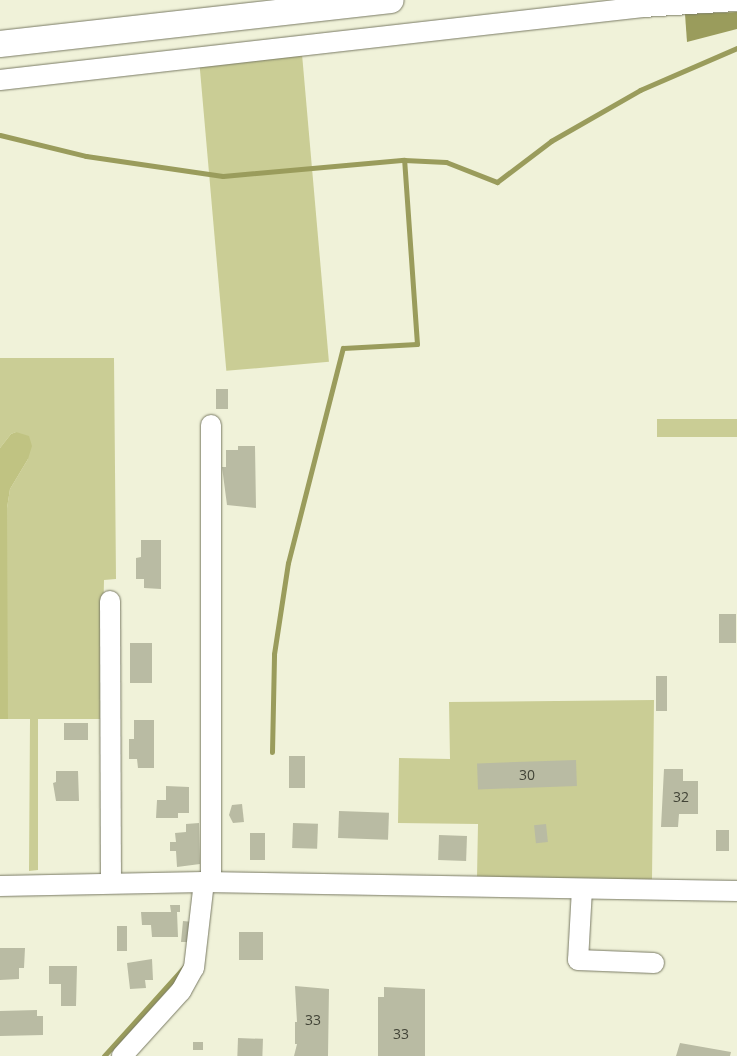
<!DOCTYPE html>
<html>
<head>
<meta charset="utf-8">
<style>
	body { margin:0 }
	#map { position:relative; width:737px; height:1056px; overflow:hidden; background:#f0f2d9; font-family:"Open Sans",sans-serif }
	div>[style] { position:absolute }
	.green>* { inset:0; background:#cacd95; transform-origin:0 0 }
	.forest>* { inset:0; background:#c0c382 }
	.water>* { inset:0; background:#9a9c5c }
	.stream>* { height:5px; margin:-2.5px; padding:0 2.5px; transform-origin:2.5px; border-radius:2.5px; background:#9a9c5c }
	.building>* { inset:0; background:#b9bba3; transform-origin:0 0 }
	.roads { filter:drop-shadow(0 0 1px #797a64) drop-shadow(0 0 1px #797a64) }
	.minor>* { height:20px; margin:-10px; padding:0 10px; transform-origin:10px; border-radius:10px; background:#fff }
	.major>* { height:26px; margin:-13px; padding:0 13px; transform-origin:13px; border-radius:13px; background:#fff }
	span { translate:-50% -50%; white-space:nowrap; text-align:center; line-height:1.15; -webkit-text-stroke:4.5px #fdffea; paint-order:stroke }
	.number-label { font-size:14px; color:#424437 }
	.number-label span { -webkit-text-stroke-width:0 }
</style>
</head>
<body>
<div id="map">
	<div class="green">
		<div style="left:302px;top:54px;width:309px;height:103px;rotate:85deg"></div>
		<div style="clip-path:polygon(0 358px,114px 358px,116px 579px,104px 580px,101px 719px,38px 719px,38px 870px,29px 871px,30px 719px,8px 719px,6px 686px,7px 508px,10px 489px,28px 459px,16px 432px,11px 434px,0 448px)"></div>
		<div style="left:657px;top:419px;width:80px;height:18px"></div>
		<div style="clip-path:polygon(654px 700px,652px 880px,477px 877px,478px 824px,398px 823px,399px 758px,450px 759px,449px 702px)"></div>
	</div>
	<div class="forest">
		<div style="clip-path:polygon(16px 432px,29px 436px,32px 446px,28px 459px,10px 489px,7px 508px,8px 719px,0 719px,0 448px,11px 434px)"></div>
	</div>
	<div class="water">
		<div style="clip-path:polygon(737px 12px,737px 29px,687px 42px,685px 14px)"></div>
	</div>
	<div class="stream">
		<div style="left:0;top:135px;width:89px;rotate:13.7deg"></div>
		<div style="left:86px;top:156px;width:138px;rotate:8.3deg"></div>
		<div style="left:223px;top:176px;width:182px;rotate:-5.1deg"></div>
		<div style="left:272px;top:752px;width:98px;rotate:-88.8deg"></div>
		<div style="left:274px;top:654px;width:92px;rotate:-81.3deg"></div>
		<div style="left:288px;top:563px;width:222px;rotate:-75.7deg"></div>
		<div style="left:343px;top:348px;width:74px;rotate:-3.1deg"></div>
		<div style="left:417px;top:344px;width:184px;rotate:-94deg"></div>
		<div style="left:404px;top:160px;width:42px;rotate:2.7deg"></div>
		<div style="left:446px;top:162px;width:55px;rotate:21.4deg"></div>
		<div style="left:497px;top:182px;width:68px;rotate:-37.2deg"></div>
		<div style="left:551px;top:141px;width:103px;rotate:-29.8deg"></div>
		<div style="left:640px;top:90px;width:106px;rotate:-23.4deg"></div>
		<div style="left:104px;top:1056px;width:122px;rotate:-48deg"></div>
	</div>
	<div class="building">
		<div style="left:216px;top:389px;width:12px;height:20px"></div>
		<div style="clip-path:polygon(238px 446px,255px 446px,256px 508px,227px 505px,222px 467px,226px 467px,226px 450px,238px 450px)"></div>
		<div style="clip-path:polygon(141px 540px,161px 540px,161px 589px,144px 588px,144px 579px,136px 579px,136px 558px,141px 557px)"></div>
		<div style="left:719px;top:614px;width:17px;height:29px"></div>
		<div style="left:130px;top:643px;width:22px;height:40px"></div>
		<div style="left:656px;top:676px;width:11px;height:35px"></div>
		<div style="clip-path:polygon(134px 720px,154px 720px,154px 768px,138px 768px,137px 759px,129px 759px,129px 739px,134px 739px)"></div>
		<div style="left:64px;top:723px;width:24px;height:17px"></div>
		<div style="left:289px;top:756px;width:16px;height:32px"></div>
		<div style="left:576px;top:760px;width:26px;height:99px;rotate:88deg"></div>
		<div style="clip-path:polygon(664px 769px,683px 769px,683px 781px,698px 781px,698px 814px,679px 814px,678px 827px,661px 827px)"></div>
		<div style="clip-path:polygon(56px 771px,78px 771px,79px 801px,56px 801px,53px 783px,56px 782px)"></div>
		<div style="clip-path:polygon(166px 786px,189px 787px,189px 813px,178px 813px,178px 818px,156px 818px,157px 800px,166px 800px)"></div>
		<div style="clip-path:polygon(242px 804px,244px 822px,233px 823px,229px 815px,232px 805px)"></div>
		<div style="left:339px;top:811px;width:50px;height:27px;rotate:2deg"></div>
		<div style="clip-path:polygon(199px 823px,200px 864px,177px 867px,176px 851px,170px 851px,170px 842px,176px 842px,175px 833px,186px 832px,186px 824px)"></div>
		<div style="left:293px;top:823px;width:25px;height:25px;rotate:2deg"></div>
		<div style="left:546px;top:824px;width:18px;height:12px;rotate:84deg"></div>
		<div style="left:716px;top:830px;width:13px;height:21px"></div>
		<div style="left:250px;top:833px;width:15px;height:27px"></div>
		<div style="left:439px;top:835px;width:28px;height:25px;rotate:2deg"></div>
		<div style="clip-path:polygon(170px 905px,180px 905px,180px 912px,177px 912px,178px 937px,152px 937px,151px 925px,142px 925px,141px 912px,171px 912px)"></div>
		<div style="clip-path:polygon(183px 921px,193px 922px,189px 942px,181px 942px)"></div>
		<div style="left:117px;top:926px;width:10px;height:25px"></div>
		<div style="left:239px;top:932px;width:24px;height:28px"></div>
		<div style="clip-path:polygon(0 948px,25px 948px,24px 968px,19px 968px,19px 979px,0 980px)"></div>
		<div style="clip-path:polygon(152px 959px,153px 980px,145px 980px,146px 988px,130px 989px,127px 963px)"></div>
		<div style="clip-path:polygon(49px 966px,77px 966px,76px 1006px,61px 1006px,61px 984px,49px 984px)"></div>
		<div style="clip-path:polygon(295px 986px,329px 989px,328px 1056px,294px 1056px,297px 1044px,295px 1044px,295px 1022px,297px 1022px)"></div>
		<div style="clip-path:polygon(384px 987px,425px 989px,425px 1056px,378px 1056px,378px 997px,384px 997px)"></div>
		<div style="clip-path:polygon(37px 1010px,37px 1016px,43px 1016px,43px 1035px,0 1036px,0 1011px)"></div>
		<div style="left:238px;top:1038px;width:25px;height:18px;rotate:2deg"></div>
		<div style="left:193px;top:1042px;width:10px;height:8px"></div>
		<div style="clip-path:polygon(680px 1043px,731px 1052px,730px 1056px,676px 1056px)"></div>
	</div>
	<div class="roads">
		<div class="minor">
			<div style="left:0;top:80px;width:647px;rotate:-6.48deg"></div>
			<div style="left:643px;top:7px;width:94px;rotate:-3.7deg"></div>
			<div style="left:110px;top:601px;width:282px;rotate:89.8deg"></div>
			<div style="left:211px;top:882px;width:457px;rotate:-90deg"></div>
			<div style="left:0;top:886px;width:204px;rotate:-1.1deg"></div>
			<div style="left:204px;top:882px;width:533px;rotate:0.97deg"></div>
			<div style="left:582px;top:889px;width:71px;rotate:93.2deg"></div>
			<div style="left:578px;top:960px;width:76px;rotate:2.3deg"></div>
			<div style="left:122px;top:1056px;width:88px;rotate:-47.8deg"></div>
			<div style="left:181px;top:991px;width:26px;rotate:-61deg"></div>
			<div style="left:194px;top:968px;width:87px;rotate:-83.4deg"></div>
		</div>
		<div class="major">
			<div style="left:0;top:44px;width:393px;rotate:-6.4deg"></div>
		</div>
	</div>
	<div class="number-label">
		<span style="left:527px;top:775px">30</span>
		<span style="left:681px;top:797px">32</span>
		<span style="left:313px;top:1020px">33</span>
		<span style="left:401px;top:1034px">33</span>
	</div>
</div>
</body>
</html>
